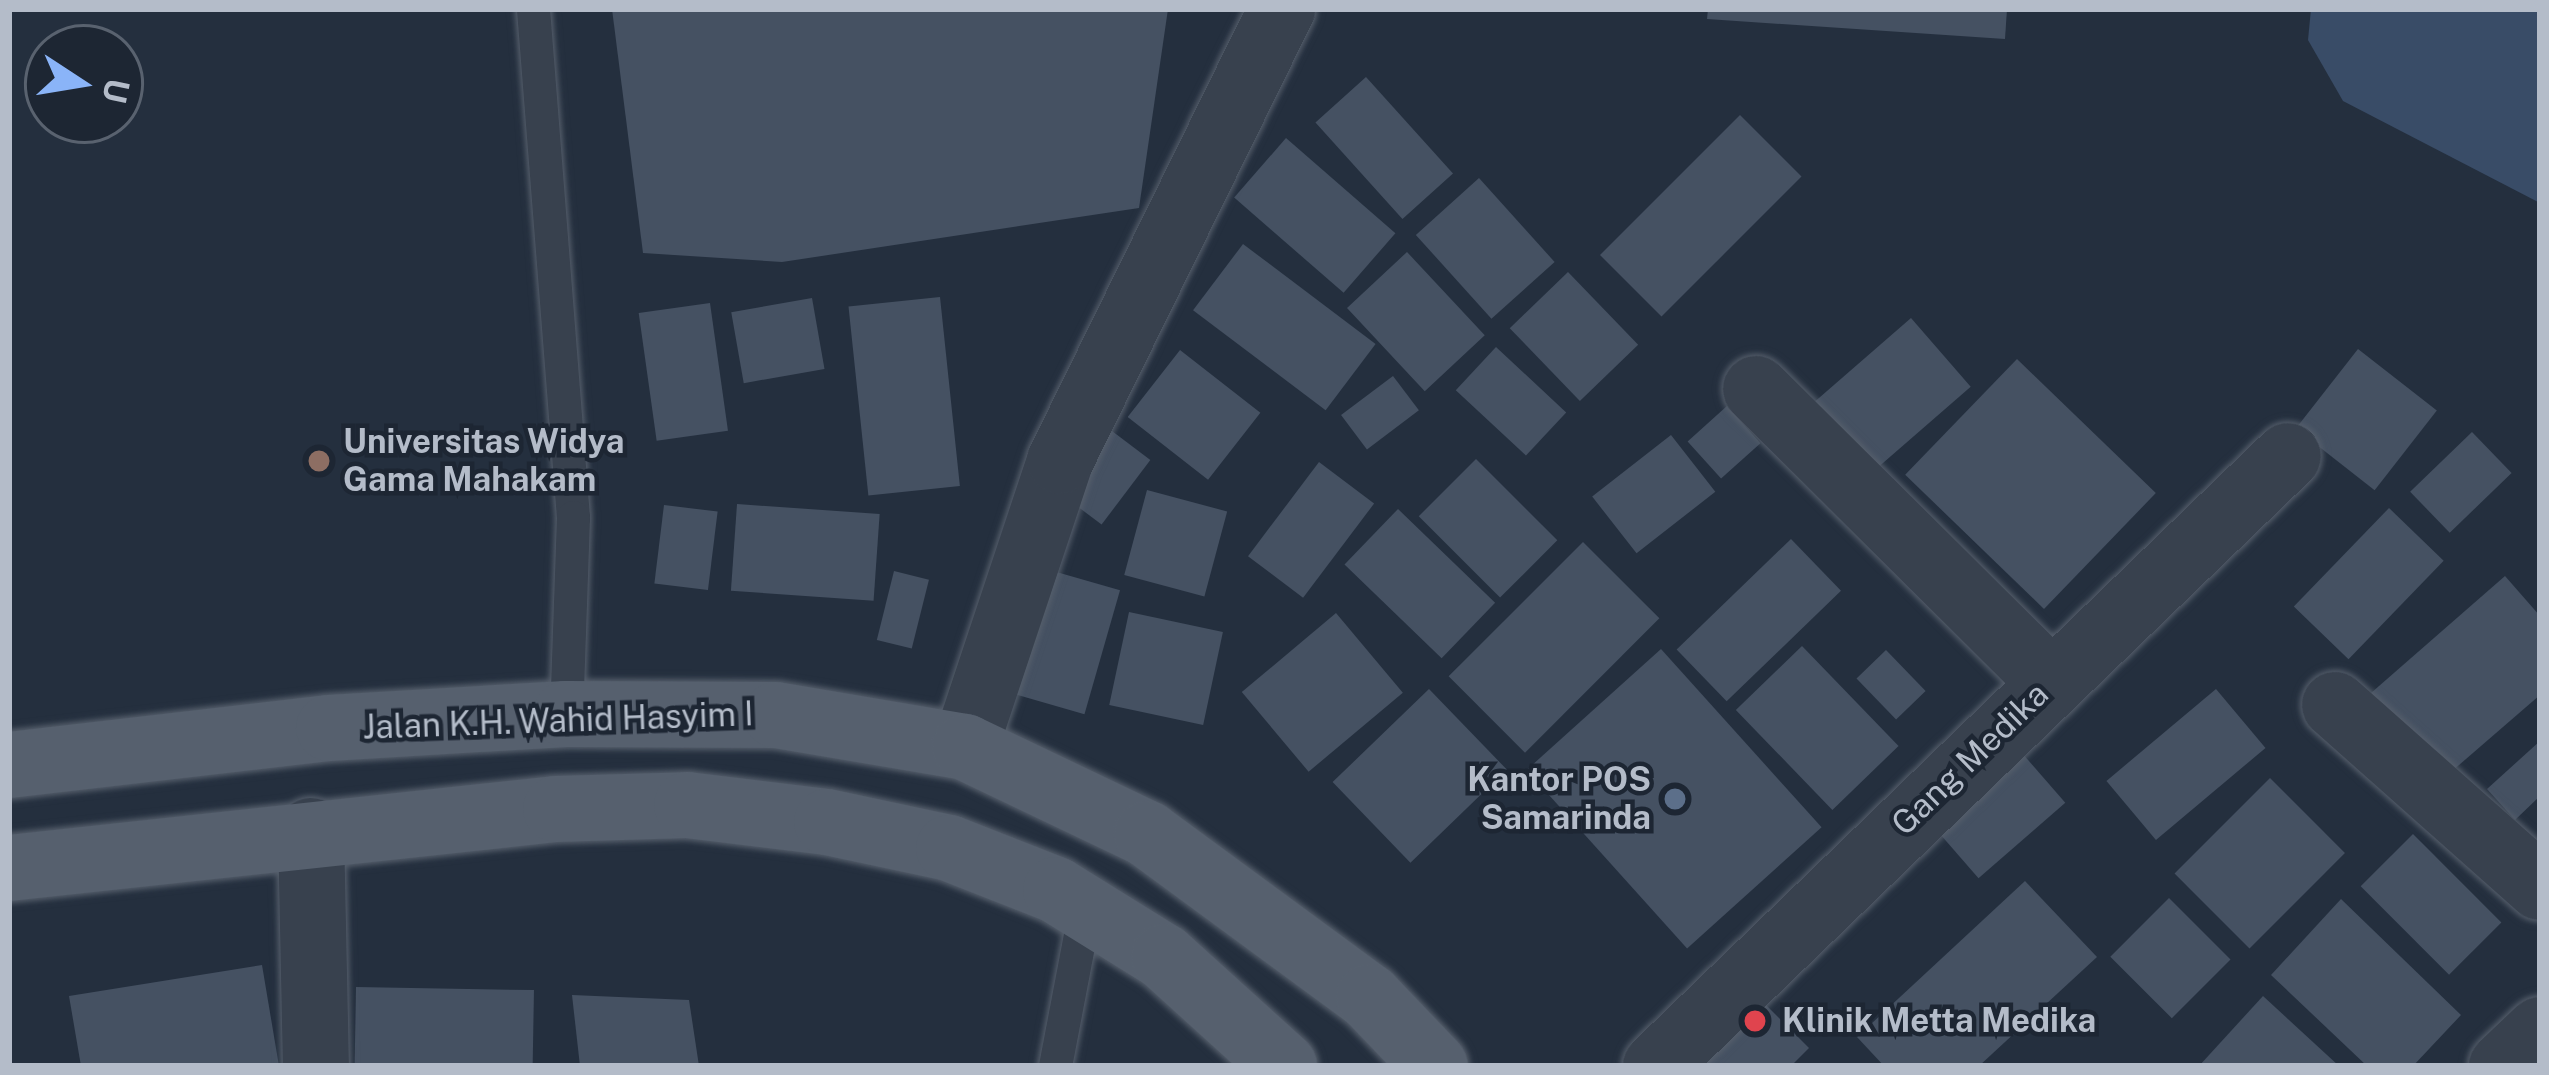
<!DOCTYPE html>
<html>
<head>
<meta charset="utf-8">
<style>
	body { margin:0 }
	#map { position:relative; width:2549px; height:1075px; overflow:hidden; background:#242f3e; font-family:"Public Sans",sans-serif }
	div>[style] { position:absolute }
	.water>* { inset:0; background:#394c67 }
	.building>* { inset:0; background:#455162; transform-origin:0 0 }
	.roads { filter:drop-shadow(0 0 3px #565f6c) drop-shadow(0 0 3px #565f6c) }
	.service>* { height:33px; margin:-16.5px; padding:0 16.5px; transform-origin:16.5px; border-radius:16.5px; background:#38414e }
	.minor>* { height:66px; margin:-33px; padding:0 33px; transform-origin:33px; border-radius:33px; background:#38414e }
	.primary>* { height:66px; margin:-33px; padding:0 33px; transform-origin:33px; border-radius:33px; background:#56606e }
	.dots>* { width:33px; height:33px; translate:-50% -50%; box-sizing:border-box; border:6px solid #1d2633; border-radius:50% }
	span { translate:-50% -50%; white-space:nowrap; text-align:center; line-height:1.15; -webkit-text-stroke:9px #1d2633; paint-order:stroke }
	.poi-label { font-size:33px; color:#b4bcc9; font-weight:700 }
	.left { translate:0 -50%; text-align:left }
	.right { translate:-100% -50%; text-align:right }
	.street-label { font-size:33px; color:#b4bcc9 }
	.frame { position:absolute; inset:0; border:12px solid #b4bcc9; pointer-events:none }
	.north { position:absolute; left:24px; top:24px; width:120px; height:120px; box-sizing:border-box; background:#1d2633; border:3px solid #59626f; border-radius:50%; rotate:102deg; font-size:33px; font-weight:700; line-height:48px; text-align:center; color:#b4bcc9 }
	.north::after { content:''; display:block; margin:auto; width:42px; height:54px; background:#8ab4f8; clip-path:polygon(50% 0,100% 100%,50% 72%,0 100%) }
</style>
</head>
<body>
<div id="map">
	<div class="water">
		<div style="clip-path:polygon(2311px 9px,2540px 9px,2540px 203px,2343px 101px,2308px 40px)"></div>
	</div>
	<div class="building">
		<div style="clip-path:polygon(612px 9px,1168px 9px,1139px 208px,782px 262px,643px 253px)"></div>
		<div style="clip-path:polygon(1708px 9px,2007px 9px,2005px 39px,1707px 19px)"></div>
		<div style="left:1366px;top:77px;width:130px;height:68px;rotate:48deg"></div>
		<div style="left:1740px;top:115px;width:87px;height:198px;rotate:45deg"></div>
		<div style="left:1286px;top:138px;width:145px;height:79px;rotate:41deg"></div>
		<div style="left:1479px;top:178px;width:113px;height:85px;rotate:48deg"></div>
		<div style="left:1243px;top:244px;width:166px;height:83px;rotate:37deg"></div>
		<div style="left:1407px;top:252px;width:114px;height:82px;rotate:47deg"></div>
		<div style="left:1568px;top:272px;width:101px;height:81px;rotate:46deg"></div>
		<div style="left:940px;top:297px;width:190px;height:92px;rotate:84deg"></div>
		<div style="left:812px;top:298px;width:72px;height:82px;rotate:80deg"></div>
		<div style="left:710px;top:303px;width:129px;height:72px;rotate:82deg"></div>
		<div style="left:1911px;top:318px;width:91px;height:141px;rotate:49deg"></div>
		<div style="left:1496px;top:347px;width:96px;height:59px;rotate:43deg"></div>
		<div style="left:2358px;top:349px;width:100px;height:101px;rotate:38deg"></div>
		<div style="left:1180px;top:350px;width:102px;height:85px;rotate:38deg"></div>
		<div style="left:2017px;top:359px;width:193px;height:161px;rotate:44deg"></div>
		<div style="left:1393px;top:376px;width:43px;height:65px;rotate:53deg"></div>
		<div style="left:1727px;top:406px;width:50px;height:53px;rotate:48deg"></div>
		<div style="left:1112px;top:431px;width:48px;height:81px;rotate:37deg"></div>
		<div style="left:2472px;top:432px;width:57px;height:86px;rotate:46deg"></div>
		<div style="left:1671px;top:435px;width:72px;height:100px;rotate:52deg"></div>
		<div style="left:1476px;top:459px;width:115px;height:81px;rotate:45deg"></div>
		<div style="left:1319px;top:462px;width:69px;height:118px;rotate:37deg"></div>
		<div style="left:1147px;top:490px;width:83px;height:88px;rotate:15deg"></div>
		<div style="left:737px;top:504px;width:143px;height:87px;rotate:4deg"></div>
		<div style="left:664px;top:505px;width:54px;height:79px;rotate:7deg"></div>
		<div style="left:2389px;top:508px;width:76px;height:137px;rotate:44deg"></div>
		<div style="left:1398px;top:509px;width:135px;height:77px;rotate:44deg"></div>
		<div style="left:1791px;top:539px;width:72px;height:159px;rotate:46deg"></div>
		<div style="left:1583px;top:542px;width:108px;height:190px;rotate:45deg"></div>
		<div style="left:1046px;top:569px;width:77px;height:129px;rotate:16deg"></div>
		<div style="left:894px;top:571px;width:36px;height:71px;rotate:14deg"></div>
		<div style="clip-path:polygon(2505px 576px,2540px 616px,2540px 695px,2444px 778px,2371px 693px)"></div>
		<div style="left:1129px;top:612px;width:96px;height:95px;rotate:12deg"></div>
		<div style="left:1336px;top:613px;width:104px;height:123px;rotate:50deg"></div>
		<div style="left:1802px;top:646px;width:139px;height:92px;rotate:46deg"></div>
		<div style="left:1661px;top:649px;width:240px;height:181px;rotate:48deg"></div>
		<div style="left:1886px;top:650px;width:57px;height:41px;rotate:46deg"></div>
		<div style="left:1429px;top:689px;width:112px;height:134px;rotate:46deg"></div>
		<div style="left:2216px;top:689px;width:77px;height:143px;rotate:50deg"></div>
		<div style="clip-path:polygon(2540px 741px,2540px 796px,2515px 820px,2487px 789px)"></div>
		<div style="left:2022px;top:753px;width:66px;height:115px;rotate:49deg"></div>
		<div style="left:2270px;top:778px;width:106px;height:135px;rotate:45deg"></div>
		<div style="left:2413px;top:834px;width:125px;height:74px;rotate:45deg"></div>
		<div style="clip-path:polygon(2025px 881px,2097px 957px,1979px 1066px,1884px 1066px,1857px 1037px)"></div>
		<div style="left:2169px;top:898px;width:87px;height:83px;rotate:45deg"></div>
		<div style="clip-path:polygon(2341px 899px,2461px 1015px,2413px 1066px,2367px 1066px,2271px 975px)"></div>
		<div style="clip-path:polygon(262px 965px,279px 1066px,81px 1066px,69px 996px)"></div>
		<div style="left:356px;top:987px;width:178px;height:79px;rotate:1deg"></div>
		<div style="clip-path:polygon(1755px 994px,1809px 1048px,1791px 1066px,1683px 1066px)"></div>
		<div style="clip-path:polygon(572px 995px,689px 1000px,699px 1066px,580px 1066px)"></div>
		<div style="clip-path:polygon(2263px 996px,2339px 1066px,2199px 1066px)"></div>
	</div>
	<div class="roads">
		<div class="service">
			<div style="left:533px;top:9px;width:510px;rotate:85.5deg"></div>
			<div style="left:573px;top:517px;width:197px;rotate:92deg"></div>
			<div style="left:1055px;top:1066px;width:161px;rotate:-79.2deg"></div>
		</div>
		<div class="minor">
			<div style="left:1756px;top:389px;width:414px;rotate:44.8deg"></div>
			<div style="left:2335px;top:705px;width:274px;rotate:41.6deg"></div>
			<div style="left:965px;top:747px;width:301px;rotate:-71.6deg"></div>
			<div style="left:1060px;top:461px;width:504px;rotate:-63.84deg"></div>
			<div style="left:311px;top:831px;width:235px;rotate:88.8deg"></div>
			<div style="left:1656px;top:1066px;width:878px;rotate:-43.99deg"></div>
			<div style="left:2502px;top:1066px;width:52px;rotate:-43.5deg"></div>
		</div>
		<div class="primary">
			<div style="left:9px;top:765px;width:322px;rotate:-6.6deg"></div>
			<div style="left:329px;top:728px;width:237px;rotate:-3.4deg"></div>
			<div style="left:566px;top:714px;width:210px;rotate:0.3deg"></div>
			<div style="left:776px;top:715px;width:192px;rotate:9.6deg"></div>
			<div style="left:965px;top:747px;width:202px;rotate:25.5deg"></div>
			<div style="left:1147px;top:834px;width:275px;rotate:36.3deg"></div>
			<div style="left:1369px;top:997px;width:95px;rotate:46.3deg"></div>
			<div style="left:9px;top:868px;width:550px;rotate:-6.16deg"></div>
			<div style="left:556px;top:809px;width:131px;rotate:-1.7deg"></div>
			<div style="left:687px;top:805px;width:141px;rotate:6.9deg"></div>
			<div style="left:827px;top:822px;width:125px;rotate:12deg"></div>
			<div style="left:949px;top:848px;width:115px;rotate:21.4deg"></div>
			<div style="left:1056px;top:890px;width:127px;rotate:31.8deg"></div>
			<div style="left:1164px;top:957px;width:162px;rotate:42.2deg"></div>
		</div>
	</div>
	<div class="dots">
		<div style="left:319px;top:461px;background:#8d6e63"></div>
		<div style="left:1675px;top:799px;background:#5c6f8a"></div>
		<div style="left:1755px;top:1021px;background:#e0444e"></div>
	</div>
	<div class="poi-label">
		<span class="left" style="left:343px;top:461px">Universitas Widya<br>Gama Mahakam</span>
		<span class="right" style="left:1651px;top:799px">Kantor POS<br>Samarinda</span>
		<span class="left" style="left:1782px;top:1021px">Klinik Metta Medika</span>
	</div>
	<div class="street-label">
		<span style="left:558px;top:721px;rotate:-2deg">Jalan K.H. Wahid Hasyim I</span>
		<span style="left:1970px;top:759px;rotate:-44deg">Gang Medika</span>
	</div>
	<div class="frame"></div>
	<div class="north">U</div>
</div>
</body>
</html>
